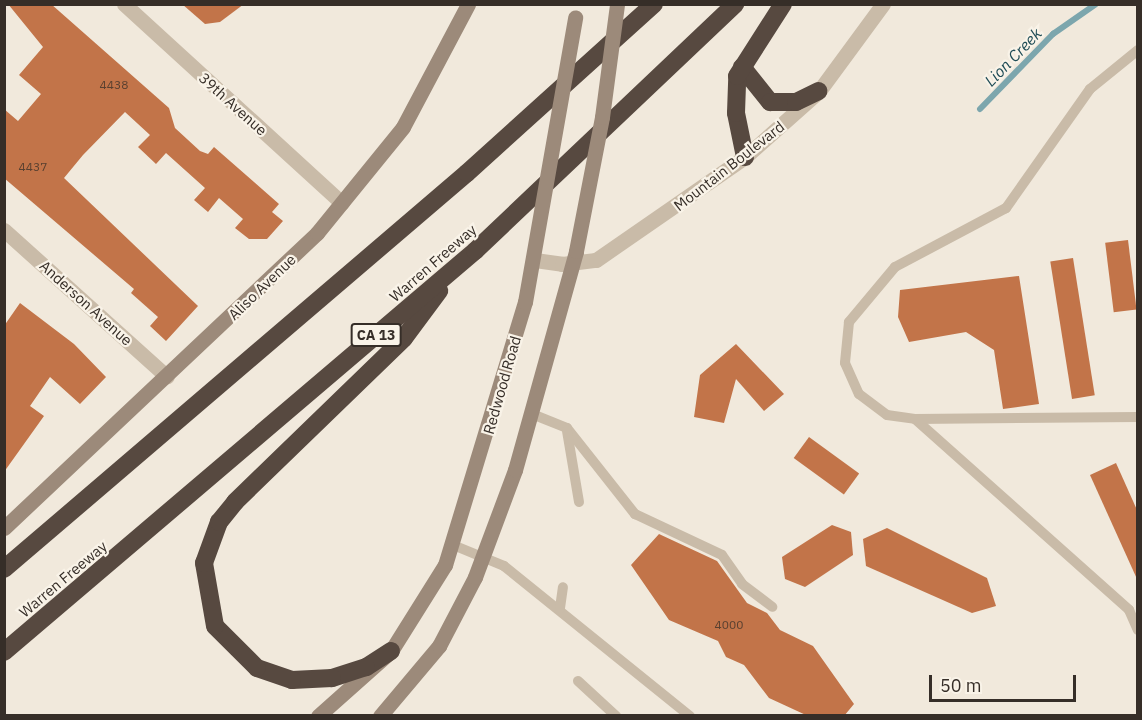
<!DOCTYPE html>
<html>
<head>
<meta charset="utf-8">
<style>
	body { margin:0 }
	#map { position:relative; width:1142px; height:720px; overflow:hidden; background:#f1e9dc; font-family:"IBM Plex Sans",sans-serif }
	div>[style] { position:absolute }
	.stream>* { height:6px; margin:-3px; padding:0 3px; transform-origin:3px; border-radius:3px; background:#7ca6ad }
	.building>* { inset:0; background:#c27449; transform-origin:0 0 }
	.service>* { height:10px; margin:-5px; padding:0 5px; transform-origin:5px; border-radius:5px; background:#c9bba8 }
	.minor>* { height:15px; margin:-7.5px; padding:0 7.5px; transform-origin:7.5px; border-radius:7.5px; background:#c9bba8 }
	.secondary>* { height:15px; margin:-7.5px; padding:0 7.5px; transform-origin:7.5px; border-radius:7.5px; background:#9c8a7a }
	.motorway>* { height:18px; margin:-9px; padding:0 9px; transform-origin:9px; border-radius:9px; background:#574940 }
	.secondary-bridge>* { height:15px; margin:-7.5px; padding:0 7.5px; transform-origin:7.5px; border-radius:7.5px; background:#9c8a7a }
	span { translate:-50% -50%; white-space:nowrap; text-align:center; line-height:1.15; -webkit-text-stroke:4.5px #f9f3e8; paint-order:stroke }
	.number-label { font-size:12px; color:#594030 }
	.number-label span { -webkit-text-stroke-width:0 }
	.shield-label span { padding:2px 4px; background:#f9f3e8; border:2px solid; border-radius:4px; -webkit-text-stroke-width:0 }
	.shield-label { font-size:14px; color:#362e28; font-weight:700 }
	.street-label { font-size:15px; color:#362e28 }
	.water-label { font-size:16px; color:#1f4c56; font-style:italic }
	.frame { position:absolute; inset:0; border:6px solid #362e28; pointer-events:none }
	.scale { position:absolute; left:929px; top:675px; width:147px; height:27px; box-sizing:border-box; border:3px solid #362e28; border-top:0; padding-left:8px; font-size:18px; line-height:21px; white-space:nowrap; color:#362e28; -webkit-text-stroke:4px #f9f3e8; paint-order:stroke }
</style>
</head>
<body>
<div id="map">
	<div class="stream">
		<div style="left:980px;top:109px;width:105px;rotate:-45.8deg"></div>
		<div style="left:1053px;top:34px;width:52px;rotate:-34.9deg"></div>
	</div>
	<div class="building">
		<div style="clip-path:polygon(8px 4px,51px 4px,169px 108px,175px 128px,200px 151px,208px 154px,214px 147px,279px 204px,272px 212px,283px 221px,267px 239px,249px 239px,235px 228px,243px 219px,219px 198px,208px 212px,194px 200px,205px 188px,166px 153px,156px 164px,138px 147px,150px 135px,125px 112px,83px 155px,64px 178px,198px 306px,166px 341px,150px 326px,158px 317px,131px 293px,134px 289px,4px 178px,4px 109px,18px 121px,41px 94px,19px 75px,43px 47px)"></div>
		<div style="clip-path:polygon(182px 4px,244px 4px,220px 22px,205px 24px)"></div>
		<div style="left:1128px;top:240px;width:70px;height:23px;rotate:83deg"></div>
		<div style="left:1073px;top:258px;width:139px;height:23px;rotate:81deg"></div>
		<div style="clip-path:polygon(1019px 276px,1039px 404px,1003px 409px,994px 350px,966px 332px,909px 342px,898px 317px,900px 290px)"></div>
		<div style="clip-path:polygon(20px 303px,74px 344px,106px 377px,80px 404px,50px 377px,30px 406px,44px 416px,4px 472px,4px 326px)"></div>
		<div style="clip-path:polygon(736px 344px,784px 394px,764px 411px,736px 379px,724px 423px,694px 417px,700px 375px)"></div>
		<div style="left:809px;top:437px;width:62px;height:26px;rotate:36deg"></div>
		<div style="clip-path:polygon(1116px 463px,1137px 510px,1137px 579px,1090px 475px)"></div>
		<div style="clip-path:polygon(832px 525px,851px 532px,853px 555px,805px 587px,785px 579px,782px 557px)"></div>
		<div style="clip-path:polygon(887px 528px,987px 578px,996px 606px,972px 613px,866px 566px,863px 539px)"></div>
		<div style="clip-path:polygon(659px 534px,717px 561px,747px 603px,767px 613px,780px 630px,813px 646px,854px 704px,844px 716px,808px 716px,769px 698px,744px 665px,726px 657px,718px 641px,669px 620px,631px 565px)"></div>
	</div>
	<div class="service">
		<div style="left:1138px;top:50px;width:62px;rotate:140.9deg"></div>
		<div style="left:1090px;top:89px;width:146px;rotate:125.2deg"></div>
		<div style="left:1006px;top:208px;width:126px;rotate:152deg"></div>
		<div style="left:895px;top:267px;width:72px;rotate:129.9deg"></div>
		<div style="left:849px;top:322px;width:41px;rotate:95.6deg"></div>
		<div style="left:845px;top:363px;width:34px;rotate:66deg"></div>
		<div style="left:859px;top:394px;width:35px;rotate:37deg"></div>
		<div style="left:887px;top:415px;width:28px;rotate:8deg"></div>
		<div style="left:915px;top:419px;width:287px;rotate:41.7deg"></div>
		<div style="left:1129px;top:610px;width:22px;rotate:66deg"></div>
		<div style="left:532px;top:414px;width:38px;rotate:22deg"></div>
		<div style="left:567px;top:428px;width:110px;rotate:51.7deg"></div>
		<div style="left:635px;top:514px;width:96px;rotate:25.2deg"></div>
		<div style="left:722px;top:555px;width:35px;rotate:55deg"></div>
		<div style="left:742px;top:584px;width:38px;rotate:37deg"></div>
		<div style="left:915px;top:419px;width:223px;rotate:-0.5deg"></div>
		<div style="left:567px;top:431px;width:72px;rotate:80.4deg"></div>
		<div style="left:453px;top:545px;width:55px;rotate:22.4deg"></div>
		<div style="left:504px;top:566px;width:239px;rotate:38.9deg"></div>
		<div style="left:560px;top:608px;width:21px;rotate:-82deg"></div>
		<div style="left:578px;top:681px;width:52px;rotate:42.6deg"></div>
	</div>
	<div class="minor">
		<div style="left:124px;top:4px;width:295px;rotate:42.4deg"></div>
		<div style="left:4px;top:230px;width:219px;rotate:42deg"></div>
		<div style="left:535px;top:260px;width:27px;rotate:8deg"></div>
		<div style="left:562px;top:264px;width:34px;rotate:-7deg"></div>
		<div style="left:596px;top:260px;width:181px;rotate:-34.7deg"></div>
		<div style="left:745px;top:157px;width:99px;rotate:-41.7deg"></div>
		<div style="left:819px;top:91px;width:108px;rotate:-53.7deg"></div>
	</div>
	<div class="secondary">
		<div style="left:4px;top:528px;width:430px;rotate:-43.3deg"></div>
		<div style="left:317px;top:233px;width:136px;rotate:-50.9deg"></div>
		<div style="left:403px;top:127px;width:139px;rotate:-62.1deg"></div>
		<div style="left:318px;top:716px;width:98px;rotate:-41.7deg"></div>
		<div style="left:391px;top:651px;width:102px;rotate:-57.9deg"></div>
		<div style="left:445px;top:565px;width:275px;rotate:-73.1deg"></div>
		<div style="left:380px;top:716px;width:92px;rotate:-49.9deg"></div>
		<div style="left:439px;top:646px;width:78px;rotate:-62.4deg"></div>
		<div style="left:475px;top:577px;width:114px;rotate:-69.5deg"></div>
		<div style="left:515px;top:470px;width:227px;rotate:-74.4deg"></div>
	</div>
	<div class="motorway">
		<div style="left:742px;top:67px;width:45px;rotate:51.3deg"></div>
		<div style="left:770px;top:102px;width:26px"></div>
		<div style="left:796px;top:102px;width:25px;rotate:-26deg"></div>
		<div style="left:745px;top:157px;width:45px;rotate:-101.6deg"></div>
		<div style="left:736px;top:113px;width:37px;rotate:-88deg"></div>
		<div style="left:737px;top:76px;width:85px;rotate:-57.4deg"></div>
		<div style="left:4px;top:569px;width:609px;rotate:-40.54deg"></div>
		<div style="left:467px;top:173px;width:252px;rotate:-42.1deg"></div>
		<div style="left:391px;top:651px;width:30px;rotate:147deg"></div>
		<div style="left:366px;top:667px;width:36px;rotate:162deg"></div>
		<div style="left:332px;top:678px;width:40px;rotate:177.1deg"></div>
		<div style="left:292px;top:680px;width:37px;rotate:-161deg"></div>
		<div style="left:257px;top:668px;width:59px;rotate:-135deg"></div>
		<div style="left:215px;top:626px;width:64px;rotate:-99.9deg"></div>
		<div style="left:204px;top:563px;width:44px;rotate:-69.9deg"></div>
		<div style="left:219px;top:522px;width:26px;rotate:-51deg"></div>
		<div style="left:235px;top:502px;width:235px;rotate:-44.1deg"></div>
		<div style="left:404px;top:338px;width:59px;rotate:-53.3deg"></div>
		<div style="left:4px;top:652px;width:619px;rotate:-40.41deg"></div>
		<div style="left:475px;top:251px;width:359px;rotate:-43.5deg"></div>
	</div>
	<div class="secondary-bridge">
		<div style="left:576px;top:251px;width:136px;rotate:-79deg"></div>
		<div style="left:602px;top:117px;width:114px;rotate:-82.4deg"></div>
		<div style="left:525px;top:302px;width:289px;rotate:-80deg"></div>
	</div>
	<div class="number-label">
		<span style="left:114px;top:85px">4438</span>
		<span style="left:33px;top:167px">4437</span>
		<span style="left:729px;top:625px">4000</span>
	</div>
	<div class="shield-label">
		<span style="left:376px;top:335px">CA 13</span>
	</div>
	<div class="street-label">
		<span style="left:233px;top:104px;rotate:42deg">39th Avenue</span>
		<span style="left:729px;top:166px;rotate:-38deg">Mountain Boulevard</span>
		<span style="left:433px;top:263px;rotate:-41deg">Warren Freeway</span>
		<span style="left:262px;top:287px;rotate:-44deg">Aliso Avenue</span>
		<span style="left:86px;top:303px;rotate:42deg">Anderson Avenue</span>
		<span style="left:502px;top:385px;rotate:-74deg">Redwood Road</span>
		<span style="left:63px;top:579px;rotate:-40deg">Warren Freeway</span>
	</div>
	<div class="water-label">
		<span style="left:1013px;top:57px;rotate:-46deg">Lion Creek</span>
	</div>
	<div class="frame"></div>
	<div class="scale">50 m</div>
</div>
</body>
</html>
